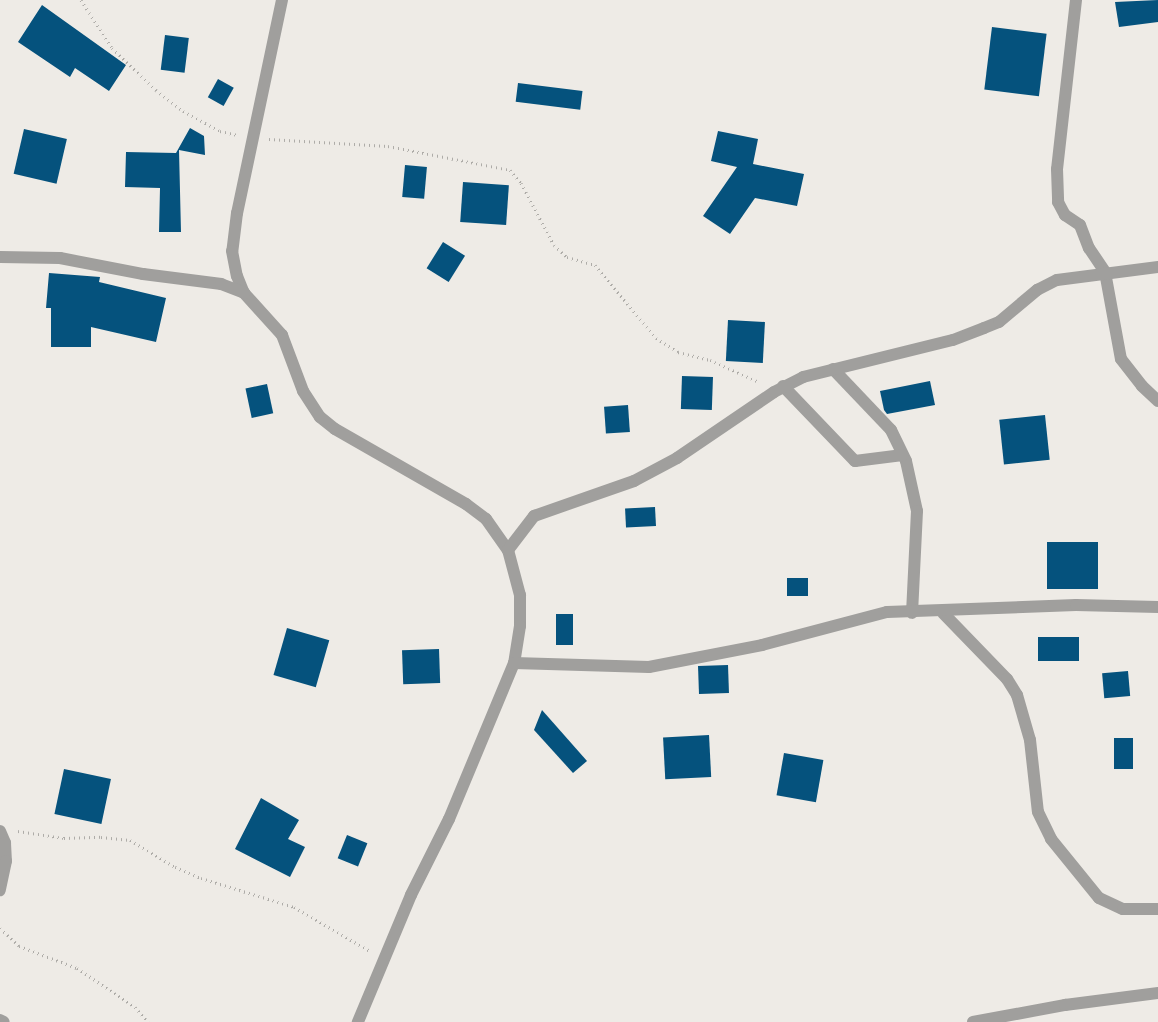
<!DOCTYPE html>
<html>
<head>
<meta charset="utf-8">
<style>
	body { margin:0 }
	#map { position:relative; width:1158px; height:1022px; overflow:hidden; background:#eeebe6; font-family:"Noto Sans",sans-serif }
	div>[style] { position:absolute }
	.building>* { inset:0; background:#05527d; transform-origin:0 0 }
	.path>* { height:3px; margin-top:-1.5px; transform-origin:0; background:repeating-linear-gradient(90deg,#aeaca8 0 1px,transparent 0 5px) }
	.minor>* { height:12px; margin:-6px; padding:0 6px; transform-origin:6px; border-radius:6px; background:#a09f9d }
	span { translate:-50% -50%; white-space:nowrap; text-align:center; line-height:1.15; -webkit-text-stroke:5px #eeebe6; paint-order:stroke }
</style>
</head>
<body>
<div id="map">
	<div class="building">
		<div style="clip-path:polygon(1158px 0,1158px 22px,1119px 27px,1115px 2px)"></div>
		<div style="clip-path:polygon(42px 5px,126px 65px,109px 91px,75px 68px,70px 77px,18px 42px)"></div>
		<div style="left:992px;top:27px;width:55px;height:63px;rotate:7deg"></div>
		<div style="left:165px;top:35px;width:24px;height:35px;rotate:7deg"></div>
		<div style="left:218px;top:79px;width:18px;height:21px;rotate:29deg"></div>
		<div style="left:518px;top:83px;width:65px;height:19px;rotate:7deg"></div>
		<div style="clip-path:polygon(190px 128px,204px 136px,205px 155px,179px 150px,181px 232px,159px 232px,160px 188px,125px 187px,126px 152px,176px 153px)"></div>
		<div style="left:24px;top:129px;width:44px;height:46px;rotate:13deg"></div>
		<div style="clip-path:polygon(718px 131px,758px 139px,753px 164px,804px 174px,797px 206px,755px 198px,730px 234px,703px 216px,737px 167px,711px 161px)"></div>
		<div style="left:405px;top:165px;width:22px;height:32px;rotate:5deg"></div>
		<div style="left:463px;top:182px;width:46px;height:40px;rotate:4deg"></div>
		<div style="left:443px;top:242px;width:26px;height:31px;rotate:32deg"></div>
		<div style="clip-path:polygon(49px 273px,100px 277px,99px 282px,166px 298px,156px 342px,91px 327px,91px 347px,51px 347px,51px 308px,46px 308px)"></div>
		<div style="left:728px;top:320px;width:37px;height:41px;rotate:3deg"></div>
		<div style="left:682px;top:376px;width:31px;height:33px;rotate:2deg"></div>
		<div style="clip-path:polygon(930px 381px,935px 405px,887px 414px,884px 410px,880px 391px)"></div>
		<div style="left:267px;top:384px;width:30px;height:22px;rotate:78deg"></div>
		<div style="left:628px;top:405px;width:27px;height:24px;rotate:86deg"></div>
		<div style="left:1045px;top:415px;width:45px;height:46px;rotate:84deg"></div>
		<div style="left:655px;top:507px;width:19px;height:30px;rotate:87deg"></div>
		<div style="left:1047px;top:542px;width:51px;height:47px"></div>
		<div style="left:787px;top:578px;width:21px;height:18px"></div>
		<div style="left:573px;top:614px;width:31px;height:17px;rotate:90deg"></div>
		<div style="left:287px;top:628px;width:44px;height:49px;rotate:16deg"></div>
		<div style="left:1079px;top:637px;width:24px;height:41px;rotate:90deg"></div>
		<div style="left:439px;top:649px;width:34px;height:37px;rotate:88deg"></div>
		<div style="left:728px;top:665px;width:28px;height:30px;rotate:88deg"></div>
		<div style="left:1128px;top:671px;width:25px;height:26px;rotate:85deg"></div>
		<div style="clip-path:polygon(542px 710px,587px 761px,573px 773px,534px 730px)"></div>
		<div style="left:709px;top:735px;width:42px;height:46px;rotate:87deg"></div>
		<div style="left:1114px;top:738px;width:19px;height:31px"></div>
		<div style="left:784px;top:753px;width:40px;height:43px;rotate:10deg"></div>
		<div style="left:64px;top:769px;width:48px;height:46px;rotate:12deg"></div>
		<div style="clip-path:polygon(261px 798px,299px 820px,288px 839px,305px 847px,290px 877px,235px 849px)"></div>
		<div style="left:347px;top:835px;width:22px;height:25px;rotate:22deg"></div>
	</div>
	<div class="path">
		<div style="left:81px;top:0;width:57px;rotate:57.1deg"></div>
		<div style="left:112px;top:48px;width:61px;rotate:43.7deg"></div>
		<div style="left:156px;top:90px;width:34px;rotate:38deg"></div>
		<div style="left:183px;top:111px;width:42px;rotate:28.4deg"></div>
		<div style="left:220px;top:131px;width:18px;rotate:13deg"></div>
		<div style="left:269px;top:139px;width:119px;rotate:3.4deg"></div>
		<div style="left:388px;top:146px;width:124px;rotate:11.1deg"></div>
		<div style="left:510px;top:170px;width:17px;rotate:50deg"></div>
		<div style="left:521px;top:183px;width:70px;rotate:62deg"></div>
		<div style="left:554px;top:245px;width:18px;rotate:43deg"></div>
		<div style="left:567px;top:257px;width:29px;rotate:16deg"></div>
		<div style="left:595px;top:265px;width:95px;rotate:50.1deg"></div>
		<div style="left:656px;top:338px;width:26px;rotate:32deg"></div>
		<div style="left:678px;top:352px;width:33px;rotate:14deg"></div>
		<div style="left:710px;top:360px;width:54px;rotate:24.2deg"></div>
		<div style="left:18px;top:831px;width:47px;rotate:8.7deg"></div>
		<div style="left:64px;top:838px;width:37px;rotate:-2deg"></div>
		<div style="left:101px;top:837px;width:29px;rotate:6deg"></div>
		<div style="left:130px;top:840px;width:52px;rotate:31deg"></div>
		<div style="left:175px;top:867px;width:28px;rotate:23deg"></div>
		<div style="left:201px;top:878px;width:97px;rotate:17.3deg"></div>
		<div style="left:294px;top:907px;width:88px;rotate:30.1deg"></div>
		<div style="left:0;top:928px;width:26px;rotate:43deg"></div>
		<div style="left:19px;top:946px;width:62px;rotate:20.8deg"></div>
		<div style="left:77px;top:968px;width:70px;rotate:33.9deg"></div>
		<div style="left:135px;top:1007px;width:20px;rotate:49deg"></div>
	</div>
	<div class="minor">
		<div style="left:282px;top:0;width:218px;rotate:101.9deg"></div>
		<div style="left:237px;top:213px;width:38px;rotate:97deg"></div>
		<div style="left:232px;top:251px;width:25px;rotate:79deg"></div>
		<div style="left:237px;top:276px;width:18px;rotate:68deg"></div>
		<div style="left:244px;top:293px;width:57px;rotate:47.9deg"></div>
		<div style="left:282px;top:335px;width:60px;rotate:69.4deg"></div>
		<div style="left:303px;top:391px;width:31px;rotate:57deg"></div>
		<div style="left:320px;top:417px;width:19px;rotate:39deg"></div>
		<div style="left:335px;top:429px;width:151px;rotate:29.8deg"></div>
		<div style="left:466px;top:504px;width:25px;rotate:37deg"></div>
		<div style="left:486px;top:519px;width:38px;rotate:55deg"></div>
		<div style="left:508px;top:550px;width:47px;rotate:75.1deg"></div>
		<div style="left:520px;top:595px;width:31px;rotate:90deg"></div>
		<div style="left:520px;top:626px;width:37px;rotate:99deg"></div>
		<div style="left:514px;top:663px;width:169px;rotate:112.6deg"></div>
		<div style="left:449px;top:819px;width:85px;rotate:116.6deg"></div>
		<div style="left:411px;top:895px;width:138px;rotate:112.7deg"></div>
		<div style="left:1076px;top:0;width:170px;rotate:96.4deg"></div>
		<div style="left:1057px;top:169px;width:33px;rotate:88deg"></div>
		<div style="left:1058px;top:202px;width:15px;rotate:62deg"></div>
		<div style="left:1065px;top:215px;width:18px;rotate:34deg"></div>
		<div style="left:1080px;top:225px;width:25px;rotate:69deg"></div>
		<div style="left:1089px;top:248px;width:29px;rotate:56deg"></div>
		<div style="left:1105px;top:272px;width:88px;rotate:79.6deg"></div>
		<div style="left:1121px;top:359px;width:34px;rotate:52deg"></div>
		<div style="left:1142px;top:386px;width:22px;rotate:43deg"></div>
		<div style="left:0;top:257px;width:60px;rotate:1deg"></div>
		<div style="left:60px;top:258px;width:85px;rotate:10.9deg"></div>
		<div style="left:143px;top:274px;width:79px;rotate:7.3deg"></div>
		<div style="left:221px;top:284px;width:25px;rotate:21deg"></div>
		<div style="left:833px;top:369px;width:84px;rotate:46.4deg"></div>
		<div style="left:891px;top:430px;width:34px;rotate:64deg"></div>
		<div style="left:906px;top:461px;width:51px;rotate:77.6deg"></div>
		<div style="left:917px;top:511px;width:102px;rotate:92.8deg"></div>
		<div style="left:783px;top:386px;width:104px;rotate:46.2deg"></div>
		<div style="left:855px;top:461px;width:48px;rotate:-7.1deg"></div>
		<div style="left:508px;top:550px;width:43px;rotate:-52.6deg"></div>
		<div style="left:534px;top:516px;width:106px;rotate:-19.3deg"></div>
		<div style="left:634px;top:481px;width:49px;rotate:-28.1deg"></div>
		<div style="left:677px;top:458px;width:117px;rotate:-34.2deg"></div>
		<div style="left:774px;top:392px;width:33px;rotate:-27deg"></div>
		<div style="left:803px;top:377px;width:154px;rotate:-13.9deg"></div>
		<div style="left:953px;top:340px;width:33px;rotate:-21deg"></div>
		<div style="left:984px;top:328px;width:16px;rotate:-22deg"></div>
		<div style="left:999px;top:322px;width:50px;rotate:-40.1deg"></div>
		<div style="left:1037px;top:290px;width:22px;rotate:-27deg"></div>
		<div style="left:1057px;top:280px;width:102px;rotate:-7.3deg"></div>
		<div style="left:943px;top:613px;width:92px;rotate:45.9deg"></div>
		<div style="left:1007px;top:679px;width:19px;rotate:58deg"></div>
		<div style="left:1017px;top:695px;width:47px;rotate:73.9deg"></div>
		<div style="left:1030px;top:740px;width:72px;rotate:83.7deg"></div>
		<div style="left:1038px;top:812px;width:30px;rotate:64deg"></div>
		<div style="left:1051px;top:839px;width:76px;rotate:50.9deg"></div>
		<div style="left:1099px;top:898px;width:26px;rotate:25deg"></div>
		<div style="left:1123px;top:909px;width:35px"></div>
		<div style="left:514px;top:663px;width:135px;rotate:1.7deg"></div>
		<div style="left:649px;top:667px;width:115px;rotate:-11deg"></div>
		<div style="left:762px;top:645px;width:129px;rotate:-14.8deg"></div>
		<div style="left:887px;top:612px;width:189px;rotate:-2.1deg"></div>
		<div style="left:1076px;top:605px;width:82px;rotate:1.4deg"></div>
		<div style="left:0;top:831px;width:13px;rotate:67deg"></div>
		<div style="left:5px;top:843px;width:18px;rotate:87deg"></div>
		<div style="left:6px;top:861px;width:30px;rotate:102deg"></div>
		<div style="left:0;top:1020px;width:4px;rotate:27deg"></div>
		<div style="left:973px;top:1022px;width:94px;rotate:-10.5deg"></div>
		<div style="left:1065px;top:1005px;width:94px;rotate:-7.4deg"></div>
	</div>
</div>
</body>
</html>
